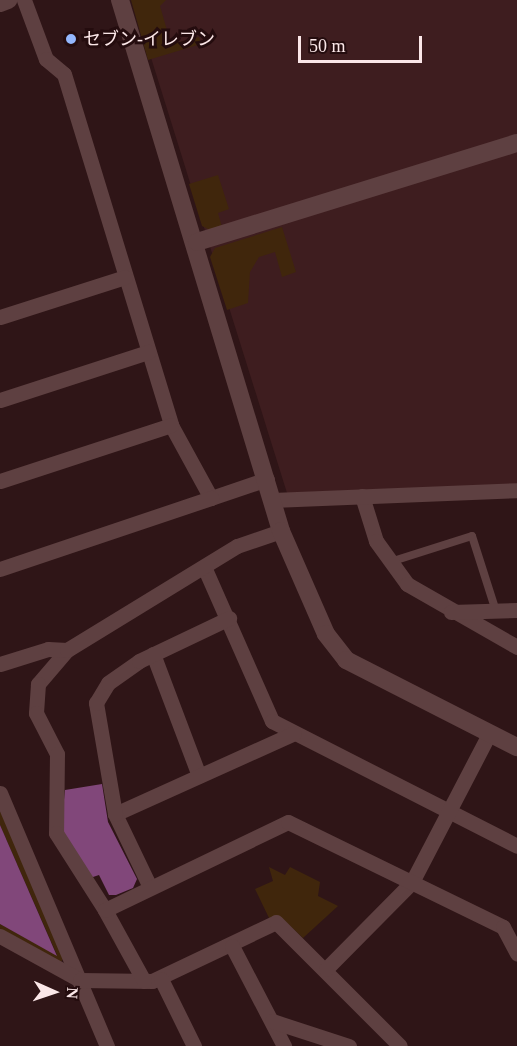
<!DOCTYPE html>
<html>
<head>
<meta charset="utf-8">
<style>
	body { margin:0 }
	#map { position:relative; width:517px; height:1046px; overflow:hidden; background:#2f1517; font-family:"Times New Roman","Noto Sans JP",serif }
	div>[style] { position:absolute }
	.built>* { inset:0; background:#3e1d1f }
	.green>* { inset:0; background:#40260c }
	.water>* { inset:0; background:#81477a }
	.lane>* { height:8px; margin:-4px; padding:0 4px; transform-origin:4px; border-radius:4px; background:#5e4041 }
	.street>* { height:15px; margin:-7.5px; padding:0 7.5px; transform-origin:7.5px; border-radius:7.5px; background:#5e4041 }
	.secondary>* { height:18px; margin:-9px; padding:0 9px; transform-origin:9px; border-radius:9px; background:#5e4041 }
	.dots>* { width:16px; height:16px; translate:-50% -50%; box-sizing:border-box; border:3px solid #240c0e; border-radius:50% }
	span { translate:-50% -50%; white-space:nowrap; text-align:center; line-height:1.15; -webkit-text-stroke:6px #240c0e; paint-order:stroke }
	.poi-label { font-size:18px; color:#fbe7e8 }
	.left { translate:0 -50%; text-align:left }
	.north { position:absolute; left:24px; top:962px; width:60px; height:60px; -webkit-text-stroke:4px #240c0e; paint-order:stroke; rotate:93deg; font-size:16px; font-weight:700; line-height:24px; text-align:center; color:#fbe7e8 }
	.north::after { content:''; display:block; margin:auto; width:21px; height:27px; background:#fbe7e8; clip-path:polygon(50% 0,100% 100%,50% 72%,0 100%) }
	.scale { position:absolute; left:298px; top:36px; width:124px; height:27px; box-sizing:border-box; border:3px solid #fbe7e8; border-top:0; padding-left:8px; font-size:18px; line-height:21px; white-space:nowrap; color:#fbe7e8; -webkit-text-stroke:4px #240c0e; paint-order:stroke }
</style>
</head>
<body>
<div id="map">
	<div class="built">
		<div style="clip-path:polygon(133px 0,517px 0,517px 484px,287px 493px)"></div>
	</div>
	<div class="green">
		<div style="clip-path:polygon(131px 0,166px 0,160px 6px,171px 44px,199px 37px,201px 44px,148px 60px)"></div>
		<div style="clip-path:polygon(218px 175px,229px 209px,218px 213px,222px 227px,210px 230px,202px 226px,189px 184px)"></div>
		<div style="clip-path:polygon(282px 227px,296px 272px,282px 277px,275px 252px,259px 257px,250px 272px,248px 303px,227px 310px,210px 257px,215px 248px)"></div>
		<div style="clip-path:polygon(0 811px,64px 957px,60px 964px,0 932px,0 924px,57px 955px,0 825px)"></div>
		<div style="clip-path:polygon(269px 867px,285px 875px,290px 867px,320px 882px,318px 896px,338px 906px,303px 938px,283px 919px,270px 920px,255px 889px,273px 881px)"></div>
	</div>
	<div class="water">
		<div style="clip-path:polygon(102px 784px,108px 822px,137px 879px,133px 888px,116px 895px,109px 895px,99px 875px,90px 878px,61px 828px,65px 790px)"></div>
		<div style="clip-path:polygon(0 825px,57px 956px,0 924px)"></div>
	</div>
	<div class="lane">
		<div style="left:390px;top:562px;width:86px;rotate:-17.6deg"></div>
		<div style="left:472px;top:536px;width:79px;rotate:72.3deg"></div>
	</div>
	<div class="street">
		<div style="left:24px;top:0;width:63px;rotate:69.6deg"></div>
		<div style="left:46px;top:59px;width:23px;rotate:40deg"></div>
		<div style="left:64px;top:74px;width:367px;rotate:73deg"></div>
		<div style="left:171px;top:425px;width:83px;rotate:61.3deg"></div>
		<div style="left:211px;top:498px;width:59px;rotate:-18.7deg"></div>
		<div style="left:0;top:317px;width:131px;rotate:-17.7deg"></div>
		<div style="left:0;top:400px;width:156px;rotate:-18deg"></div>
		<div style="left:0;top:481px;width:180px;rotate:-18.1deg"></div>
		<div style="left:362px;top:496px;width:47px;rotate:72.7deg"></div>
		<div style="left:376px;top:541px;width:53px;rotate:54.2deg"></div>
		<div style="left:407px;top:584px;width:127px;rotate:29.8deg"></div>
		<div style="left:272px;top:500px;width:245px;rotate:-2.3deg"></div>
		<div style="left:0;top:569px;width:223px;rotate:-18.6deg"></div>
		<div style="left:205px;top:569px;width:166px;rotate:66.2deg"></div>
		<div style="left:272px;top:721px;width:275px;rotate:27deg"></div>
		<div style="left:451px;top:612px;width:66px;rotate:-1.7deg"></div>
		<div style="left:67px;top:650px;width:45px;rotate:130.5deg"></div>
		<div style="left:38px;top:684px;width:29px;rotate:94deg"></div>
		<div style="left:36px;top:713px;width:46px;rotate:62.9deg"></div>
		<div style="left:57px;top:754px;width:79px;rotate:90.7deg"></div>
		<div style="left:56px;top:833px;width:91px;rotate:57.5deg"></div>
		<div style="left:153px;top:654px;width:130px;rotate:69.3deg"></div>
		<div style="left:0;top:664px;width:50px;rotate:-17.4deg"></div>
		<div style="left:48px;top:649px;width:19px;rotate:3deg"></div>
		<div style="left:67px;top:650px;width:199px;rotate:-31.5deg"></div>
		<div style="left:237px;top:546px;width:46px;rotate:-18.8deg"></div>
		<div style="left:0;top:793px;width:275px;rotate:67.1deg"></div>
		<div style="left:115px;top:814px;width:196px;rotate:-24.3deg"></div>
		<div style="left:149px;top:885px;width:79px;rotate:-115.6deg"></div>
		<div style="left:115px;top:814px;width:113px;rotate:-99.7deg"></div>
		<div style="left:96px;top:703px;width:23px;rotate:-59deg"></div>
		<div style="left:108px;top:683px;width:38px;rotate:-35deg"></div>
		<div style="left:139px;top:661px;width:100px;rotate:-25.5deg"></div>
		<div style="left:0;top:936px;width:91px;rotate:28.8deg"></div>
		<div style="left:80px;top:980px;width:72px;rotate:0.8deg"></div>
		<div style="left:152px;top:981px;width:137px;rotate:-25.4deg"></div>
		<div style="left:276px;top:922px;width:175px;rotate:45deg"></div>
		<div style="left:232px;top:946px;width:113px;rotate:62.5deg"></div>
		<div style="left:326px;top:969px;width:122px;rotate:-45.3deg"></div>
		<div style="left:412px;top:882px;width:167px;rotate:-62.5deg"></div>
		<div style="left:161px;top:979px;width:75px;rotate:63.8deg"></div>
		<div style="left:144px;top:981px;width:81px;rotate:-118.8deg"></div>
		<div style="left:105px;top:910px;width:203px;rotate:-25.7deg"></div>
		<div style="left:288px;top:822px;width:239px;rotate:26deg"></div>
		<div style="left:503px;top:927px;width:30px;rotate:62deg"></div>
		<div style="left:272px;top:1021px;width:81px;rotate:18deg"></div>
	</div>
	<div class="secondary">
		<div style="left:120px;top:0;width:555px;rotate:73.13deg"></div>
		<div style="left:281px;top:531px;width:112px;rotate:66.4deg"></div>
		<div style="left:326px;top:634px;width:33px;rotate:52deg"></div>
		<div style="left:346px;top:660px;width:192px;rotate:27deg"></div>
		<div style="left:0;top:3px;width:9px;rotate:-21deg"></div>
		<div style="left:197px;top:242px;width:335px;rotate:-17.2deg"></div>
	</div>
	<div class="dots">
		<div style="left:71px;top:39px;background:#94b7fd"></div>
	</div>
	<div class="poi-label">
		<span class="left" style="left:83px;top:39px">セブン-イレブン</span>
	</div>
	<div class="north">N</div>
	<div class="scale">50 m</div>
</div>
</body>
</html>
